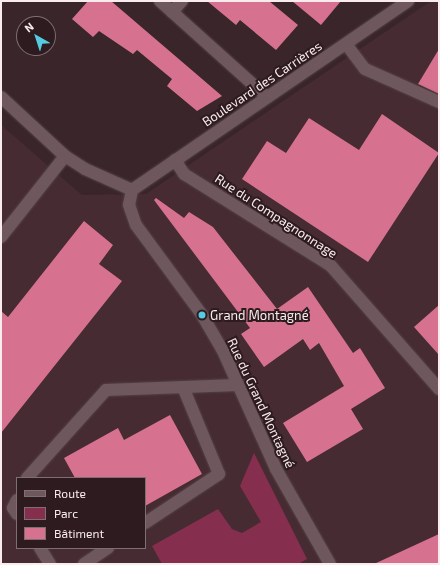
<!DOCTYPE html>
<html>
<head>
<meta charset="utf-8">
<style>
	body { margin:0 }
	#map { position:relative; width:440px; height:565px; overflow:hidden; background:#39252a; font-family:"Exo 2",sans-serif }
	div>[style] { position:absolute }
	.built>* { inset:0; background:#462b32 }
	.green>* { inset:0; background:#862e4d }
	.building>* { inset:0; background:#d67290 }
	.roads { filter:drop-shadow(0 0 1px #534248) drop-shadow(0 0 1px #534248) }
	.minor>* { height:12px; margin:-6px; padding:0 6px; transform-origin:6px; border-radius:6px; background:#6f585d }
	.dots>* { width:11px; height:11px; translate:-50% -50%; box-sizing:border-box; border:2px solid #2e1b20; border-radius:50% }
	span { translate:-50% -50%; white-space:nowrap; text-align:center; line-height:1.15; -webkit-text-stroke:4px #2e1b20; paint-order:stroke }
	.street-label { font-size:13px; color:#f9ebee }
	.poi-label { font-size:13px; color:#f9ebee }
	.left { translate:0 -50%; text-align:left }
	.frame { position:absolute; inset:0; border:2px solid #f9ebee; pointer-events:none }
	.legend { position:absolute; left:16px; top:477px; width:130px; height:72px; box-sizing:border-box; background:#2e1b20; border:1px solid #7f6e72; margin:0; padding:5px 7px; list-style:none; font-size:12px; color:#f9ebee }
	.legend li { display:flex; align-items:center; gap:8px; height:20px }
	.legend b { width:20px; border:1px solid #7f6e72 }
	.north { position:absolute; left:16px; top:16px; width:40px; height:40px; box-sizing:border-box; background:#2e1b20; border:1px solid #7f6e72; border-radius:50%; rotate:321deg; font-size:11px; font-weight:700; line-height:16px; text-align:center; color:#f9ebee }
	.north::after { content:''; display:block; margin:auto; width:14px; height:18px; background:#55cae0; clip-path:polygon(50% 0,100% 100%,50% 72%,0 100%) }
</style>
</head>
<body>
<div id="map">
	<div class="built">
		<div style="clip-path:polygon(evenodd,431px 1px,439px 1px,439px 564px,1px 564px,1px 125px,82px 195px,146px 194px,431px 1px,17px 478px,145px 478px,145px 548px,17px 548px,17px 478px)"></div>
	</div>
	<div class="green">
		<div style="clip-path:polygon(254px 453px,307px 559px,298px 564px,162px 564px,152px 546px,218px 509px,232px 529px,242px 533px,261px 522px,240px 486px)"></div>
	</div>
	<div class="building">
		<div style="clip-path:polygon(88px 1px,111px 1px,222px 96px,197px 111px,167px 86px,172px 79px,137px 50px,133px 54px,99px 31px,93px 37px,72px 19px)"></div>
		<div style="clip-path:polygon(207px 1px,269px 1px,298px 25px,276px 50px,240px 20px,236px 25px)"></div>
		<div style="clip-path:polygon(292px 1px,341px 1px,321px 25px)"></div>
		<div style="clip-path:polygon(439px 49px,439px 94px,418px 84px)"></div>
		<div style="clip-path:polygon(382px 114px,439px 153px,368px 262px,242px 179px,267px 141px,286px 153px,309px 118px,359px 150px)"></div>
		<div style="clip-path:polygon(156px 198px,184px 218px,189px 212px,213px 227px,277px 309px,308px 287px,353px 353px,360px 348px,385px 388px,351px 409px,363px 429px,307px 462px,283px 423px,344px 386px,319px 343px,310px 350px,303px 339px,264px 367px,241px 334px,250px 328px,154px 200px)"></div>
		<div style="clip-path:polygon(84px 221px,113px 245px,99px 264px,122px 281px,1px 433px,1px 311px,8px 317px)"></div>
		<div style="clip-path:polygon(439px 305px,439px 355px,414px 327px)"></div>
		<div style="clip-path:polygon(170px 415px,202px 474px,145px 506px,145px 478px,75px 478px,64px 458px,118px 428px,124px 440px)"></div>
		<div style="clip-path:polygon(439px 534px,439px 564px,374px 564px)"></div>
	</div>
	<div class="roads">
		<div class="minor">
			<div style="left:160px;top:1px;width:144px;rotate:41.9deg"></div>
			<div style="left:172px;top:12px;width:15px;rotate:-48deg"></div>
			<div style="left:346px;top:44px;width:31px;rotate:53deg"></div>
			<div style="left:365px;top:69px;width:81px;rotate:24deg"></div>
			<div style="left:1px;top:97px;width:87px;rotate:42.7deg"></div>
			<div style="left:65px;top:156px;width:24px;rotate:33deg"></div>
			<div style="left:85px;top:169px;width:51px;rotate:24.1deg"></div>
			<div style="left:175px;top:160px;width:17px;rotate:57deg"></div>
			<div style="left:184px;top:174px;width:173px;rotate:32deg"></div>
			<div style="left:331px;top:266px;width:164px;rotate:48.7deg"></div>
			<div style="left:132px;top:190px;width:15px;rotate:101deg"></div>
			<div style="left:129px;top:205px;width:21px;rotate:71deg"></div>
			<div style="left:136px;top:225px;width:112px;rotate:53.7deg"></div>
			<div style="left:202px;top:315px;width:42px;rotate:59.7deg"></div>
			<div style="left:223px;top:351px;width:129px;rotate:65.8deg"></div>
			<div style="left:276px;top:469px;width:109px;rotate:60.4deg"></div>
			<div style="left:132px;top:190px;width:335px;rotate:-34.4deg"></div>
			<div style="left:1px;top:237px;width:103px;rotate:-51.7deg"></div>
			<div style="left:27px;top:478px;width:118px;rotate:-48.1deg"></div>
			<div style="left:106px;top:390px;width:131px;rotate:-2.2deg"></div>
			<div style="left:17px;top:500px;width:9px;rotate:117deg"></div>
			<div style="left:13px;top:508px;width:7px;rotate:56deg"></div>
			<div style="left:145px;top:523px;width:89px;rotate:-33.5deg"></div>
			<div style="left:219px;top:474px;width:94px;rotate:-112.5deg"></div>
			<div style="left:40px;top:548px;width:19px;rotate:58deg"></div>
			<div style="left:84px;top:564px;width:29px;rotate:-34deg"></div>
		</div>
	</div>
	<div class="dots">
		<div style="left:202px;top:315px;background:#55cae0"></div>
	</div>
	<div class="street-label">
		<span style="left:262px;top:84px;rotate:-34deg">Boulevard des Carrières</span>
		<span style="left:276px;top:216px;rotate:33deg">Rue du Compagnonnage</span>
		<span style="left:261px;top:403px;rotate:65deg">Rue du Grand Montagné</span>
	</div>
	<div class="poi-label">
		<span class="left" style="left:210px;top:315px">Grand Montagné</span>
	</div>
	<div class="frame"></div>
	<ul class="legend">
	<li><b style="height:5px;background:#6f585d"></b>Route</li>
	<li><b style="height:11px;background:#862e4d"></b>Parc</li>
	<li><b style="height:11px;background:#d67290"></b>Bâtiment</li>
	</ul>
	<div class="north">N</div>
</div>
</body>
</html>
